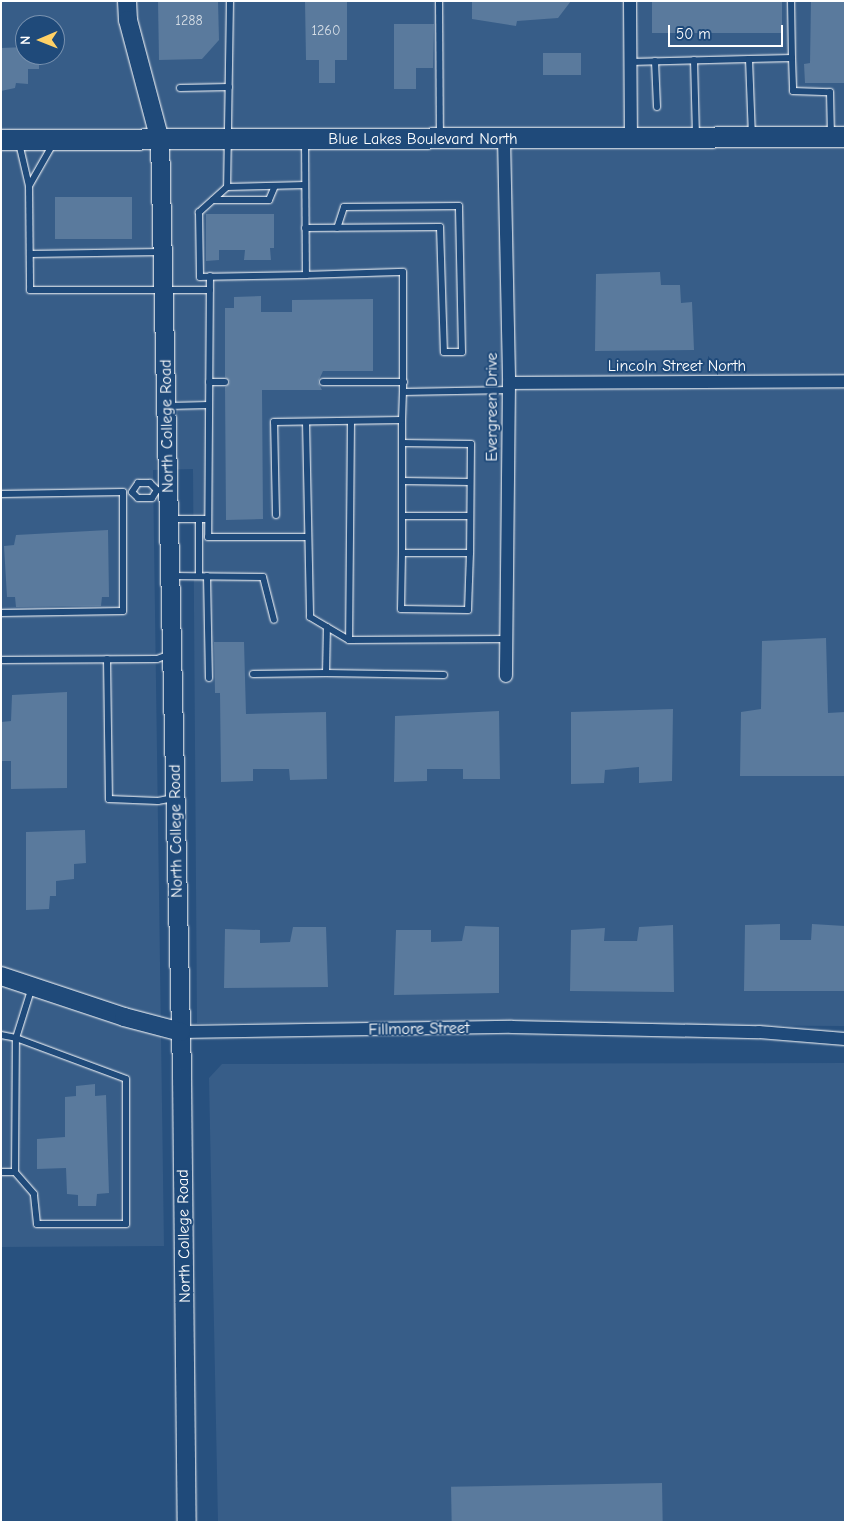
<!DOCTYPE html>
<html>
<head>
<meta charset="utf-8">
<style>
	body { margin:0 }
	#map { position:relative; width:846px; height:1523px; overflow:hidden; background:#28517f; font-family:"Comic Neue",sans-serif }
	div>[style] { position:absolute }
	.built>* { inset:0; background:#375d88 }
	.building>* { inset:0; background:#5a7a9d; transform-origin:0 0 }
	.roads { filter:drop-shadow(0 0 1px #fff) drop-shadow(0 0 1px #fff) }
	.lane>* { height:6px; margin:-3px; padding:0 3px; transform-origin:3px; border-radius:3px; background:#1f4a7a }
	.street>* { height:12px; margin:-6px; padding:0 6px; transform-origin:6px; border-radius:6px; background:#1f4a7a }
	.secondary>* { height:18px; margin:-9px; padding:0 9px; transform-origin:9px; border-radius:9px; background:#1f4a7a }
	.primary>* { height:20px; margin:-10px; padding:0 10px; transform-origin:10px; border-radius:10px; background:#1f4a7a }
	span { translate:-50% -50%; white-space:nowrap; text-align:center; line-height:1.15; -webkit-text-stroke:4px #1f4a7a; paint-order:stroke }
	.number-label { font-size:14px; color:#d6dee6 }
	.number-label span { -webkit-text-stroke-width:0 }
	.street-label { font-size:16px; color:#fff }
	.frame { position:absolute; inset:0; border:2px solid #fff; pointer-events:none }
	.north { position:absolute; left:15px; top:15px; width:50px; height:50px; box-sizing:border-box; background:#1f4a7a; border:1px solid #7992af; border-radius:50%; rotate:269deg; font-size:14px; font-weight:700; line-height:20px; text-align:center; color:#fff }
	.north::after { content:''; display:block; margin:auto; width:18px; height:22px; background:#ffd166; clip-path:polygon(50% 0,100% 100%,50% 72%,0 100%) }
	.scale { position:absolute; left:668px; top:25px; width:115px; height:22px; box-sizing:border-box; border:2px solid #fff; border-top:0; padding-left:6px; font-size:15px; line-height:18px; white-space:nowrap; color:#fff; -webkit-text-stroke:4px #1f4a7a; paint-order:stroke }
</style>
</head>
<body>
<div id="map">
	<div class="built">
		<div style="clip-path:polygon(evenodd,1px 1px,845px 1px,845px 1026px,197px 1023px,193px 469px,153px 470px,164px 1246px,1px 1247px,1px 1px,25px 25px,55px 25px,55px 55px,25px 55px,25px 25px)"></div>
		<div style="clip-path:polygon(845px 1063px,845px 1522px,218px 1522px,209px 1078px,222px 1064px)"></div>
	</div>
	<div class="building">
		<div style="clip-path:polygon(158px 1px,218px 1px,219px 40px,202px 59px,159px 60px)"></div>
		<div style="clip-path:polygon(305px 1px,347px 1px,347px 60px,335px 60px,335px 83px,319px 83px,319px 60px,306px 60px)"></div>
		<div style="clip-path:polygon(472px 1px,571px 1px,558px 18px,517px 21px,516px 26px,472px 19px)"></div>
		<div style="left:652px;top:1px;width:130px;height:32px"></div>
		<div style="clip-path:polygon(811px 1px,845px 1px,845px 83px,805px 83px,804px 64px,810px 63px)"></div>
		<div style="clip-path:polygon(394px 24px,434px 24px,433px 68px,416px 68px,416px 89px,394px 89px)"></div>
		<div style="clip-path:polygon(25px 47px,25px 55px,39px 55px,39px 69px,28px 69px,28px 84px,16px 83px,15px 88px,1px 91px,1px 48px)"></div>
		<div style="left:581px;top:53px;width:22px;height:38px;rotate:90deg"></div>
		<div style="left:132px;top:197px;width:42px;height:77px;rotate:90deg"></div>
		<div style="clip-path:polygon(206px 214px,274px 214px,274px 248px,270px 248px,271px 260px,244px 260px,245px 250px,219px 250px,219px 260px,206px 261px)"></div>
		<div style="clip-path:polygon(660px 272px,661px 285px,680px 285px,681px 303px,692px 302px,694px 350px,595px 351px,596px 274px)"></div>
		<div style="clip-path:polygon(261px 296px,261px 312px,292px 312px,292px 300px,373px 299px,373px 371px,323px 371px,318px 382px,322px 390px,262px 390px,263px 519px,226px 520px,225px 387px,230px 382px,225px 377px,225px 308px,234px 308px,234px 297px)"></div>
		<div style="clip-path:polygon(108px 530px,109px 597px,102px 597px,101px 606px,16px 607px,15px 597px,7px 597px,4px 546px,14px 545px,16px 535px)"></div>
		<div style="clip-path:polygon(826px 638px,828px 713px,845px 712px,845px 776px,740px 776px,741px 712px,761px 709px,762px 641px)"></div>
		<div style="clip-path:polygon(214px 642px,244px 642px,246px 714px,326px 712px,327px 779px,290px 780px,289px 769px,253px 769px,253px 781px,221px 782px,220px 693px,215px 693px)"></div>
		<div style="clip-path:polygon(67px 692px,67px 788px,11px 789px,11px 761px,1px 761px,1px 722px,11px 721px,12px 695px)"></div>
		<div style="clip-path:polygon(673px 709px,672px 781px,639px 783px,639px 767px,605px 770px,604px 783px,571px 784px,571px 712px)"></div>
		<div style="clip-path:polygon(499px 711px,500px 779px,463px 779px,463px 769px,427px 769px,427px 781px,394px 782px,395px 716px)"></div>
		<div style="clip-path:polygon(85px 830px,86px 863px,74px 864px,74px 879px,56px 881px,56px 896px,50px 896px,49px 909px,26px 910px,26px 832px)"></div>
		<div style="clip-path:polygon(780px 924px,780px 940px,811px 940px,812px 924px,845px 926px,845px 991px,744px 991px,745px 925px)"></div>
		<div style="clip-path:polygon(673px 925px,674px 992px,570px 991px,571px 930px,605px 928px,604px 941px,637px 941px,639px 927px)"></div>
		<div style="clip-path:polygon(465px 926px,499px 927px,499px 993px,394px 995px,396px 930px,431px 930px,431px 942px,462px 941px)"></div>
		<div style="clip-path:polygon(293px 927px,326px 927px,328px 987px,224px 988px,225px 929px,260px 930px,260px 943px,290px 942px)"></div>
		<div style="clip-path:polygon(95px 1084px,95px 1096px,106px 1095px,109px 1193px,97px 1194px,96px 1206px,78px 1206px,78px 1195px,67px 1194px,66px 1168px,37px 1169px,37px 1139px,65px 1137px,65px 1097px,76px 1096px,76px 1086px)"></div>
		<div style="left:662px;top:1483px;width:39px;height:211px;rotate:89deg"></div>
	</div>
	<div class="roads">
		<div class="lane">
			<div style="left:230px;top:1px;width:186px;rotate:90.9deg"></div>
			<div style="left:227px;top:187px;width:38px;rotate:138deg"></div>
			<div style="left:199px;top:212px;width:65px;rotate:89.1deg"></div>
			<div style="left:200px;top:277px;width:106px;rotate:-1.1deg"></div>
			<div style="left:439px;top:1px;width:136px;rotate:89.6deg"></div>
			<div style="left:792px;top:58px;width:33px;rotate:88deg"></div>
			<div style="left:793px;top:91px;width:37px;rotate:2deg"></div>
			<div style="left:830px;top:92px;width:44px;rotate:88.7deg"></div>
			<div style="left:749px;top:59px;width:43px;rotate:-1.3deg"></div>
			<div style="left:792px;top:58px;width:57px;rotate:-91deg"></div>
			<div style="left:694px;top:60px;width:76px;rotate:88.5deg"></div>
			<div style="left:655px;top:61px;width:46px;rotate:87.5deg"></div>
			<div style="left:630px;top:62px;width:119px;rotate:-1.4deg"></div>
			<div style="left:749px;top:59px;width:77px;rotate:87.8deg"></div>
			<div style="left:180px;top:88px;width:49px;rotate:-1.2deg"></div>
			<div style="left:305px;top:140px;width:135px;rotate:89.6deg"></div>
			<div style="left:306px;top:275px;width:97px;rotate:-1.8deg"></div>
			<div style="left:403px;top:272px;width:120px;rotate:90deg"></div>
			<div style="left:403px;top:392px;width:106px;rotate:-1.1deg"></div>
			<div style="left:19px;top:143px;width:44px;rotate:76.9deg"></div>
			<div style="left:29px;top:186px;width:48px;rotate:-60.3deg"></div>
			<div style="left:29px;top:186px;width:104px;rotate:89.4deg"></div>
			<div style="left:30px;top:290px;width:180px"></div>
			<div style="left:227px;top:187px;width:78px;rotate:-1.5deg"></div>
			<div style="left:213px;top:200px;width:56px"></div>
			<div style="left:269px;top:200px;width:15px;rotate:-67deg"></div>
			<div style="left:305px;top:228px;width:135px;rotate:-0.4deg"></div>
			<div style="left:440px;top:227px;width:125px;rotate:88.2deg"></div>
			<div style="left:444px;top:352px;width:18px"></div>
			<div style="left:462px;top:352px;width:146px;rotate:-91.2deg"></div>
			<div style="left:459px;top:206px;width:115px;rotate:179.5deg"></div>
			<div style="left:344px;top:207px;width:22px;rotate:108deg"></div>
			<div style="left:30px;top:254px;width:131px;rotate:-0.9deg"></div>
			<div style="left:210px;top:276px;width:261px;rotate:90.4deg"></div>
			<div style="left:208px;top:537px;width:100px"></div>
			<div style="left:209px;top:382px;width:16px"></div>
			<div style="left:323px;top:382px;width:81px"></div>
			<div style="left:168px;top:406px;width:41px;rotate:-1.4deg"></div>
			<div style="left:351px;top:421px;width:219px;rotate:90.5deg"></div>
			<div style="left:349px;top:640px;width:158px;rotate:-0.4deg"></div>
			<div style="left:306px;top:422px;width:195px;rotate:88.8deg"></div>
			<div style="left:310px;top:617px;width:45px;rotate:30.5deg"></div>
			<div style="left:402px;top:443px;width:69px;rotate:0.8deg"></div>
			<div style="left:471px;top:444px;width:109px;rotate:90.5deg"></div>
			<div style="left:470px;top:553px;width:68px;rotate:180deg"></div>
			<div style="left:402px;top:553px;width:133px;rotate:-90deg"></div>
			<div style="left:402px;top:481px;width:68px;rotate:0.8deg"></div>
			<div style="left:138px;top:483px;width:12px"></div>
			<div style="left:150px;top:483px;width:10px;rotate:45deg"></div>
			<div style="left:157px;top:490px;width:9px;rotate:122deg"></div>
			<div style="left:152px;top:498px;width:14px;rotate:180deg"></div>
			<div style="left:138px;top:498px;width:8px;rotate:-135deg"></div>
			<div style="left:132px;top:492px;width:11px;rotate:-56deg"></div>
			<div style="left:1px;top:494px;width:122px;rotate:-0.9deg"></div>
			<div style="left:123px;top:492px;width:119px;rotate:90deg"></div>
			<div style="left:123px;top:611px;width:122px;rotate:179.1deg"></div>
			<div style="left:276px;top:515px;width:93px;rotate:-91.2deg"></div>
			<div style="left:274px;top:422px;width:128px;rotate:-0.9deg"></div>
			<div style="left:402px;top:420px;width:28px;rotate:-88deg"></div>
			<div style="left:402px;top:516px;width:68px"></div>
			<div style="left:170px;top:519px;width:38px"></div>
			<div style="left:199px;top:519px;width:57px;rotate:90deg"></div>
			<div style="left:402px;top:553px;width:56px;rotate:91deg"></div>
			<div style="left:401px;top:609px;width:67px;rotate:0.9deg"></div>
			<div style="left:468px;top:610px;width:57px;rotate:-88deg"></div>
			<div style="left:172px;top:576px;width:91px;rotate:0.6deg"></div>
			<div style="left:263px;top:577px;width:44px;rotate:75.7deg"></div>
			<div style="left:207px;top:576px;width:102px;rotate:88.9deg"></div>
			<div style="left:107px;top:659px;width:140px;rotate:89.2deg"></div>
			<div style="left:109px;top:799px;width:49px;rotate:2.3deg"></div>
			<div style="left:158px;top:801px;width:16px;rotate:-11deg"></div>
			<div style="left:1px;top:660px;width:156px;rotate:-0.4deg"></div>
			<div style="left:157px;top:659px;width:15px;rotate:-20deg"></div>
			<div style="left:326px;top:673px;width:118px;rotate:1deg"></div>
			<div style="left:253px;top:674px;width:73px;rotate:-0.8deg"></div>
			<div style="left:326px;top:673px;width:46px;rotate:-88.8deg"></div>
			<div style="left:1px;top:1035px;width:15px;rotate:11deg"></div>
			<div style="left:16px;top:1038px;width:117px;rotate:20.4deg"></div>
			<div style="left:126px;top:1079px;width:145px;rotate:90deg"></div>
			<div style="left:126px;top:1224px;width:89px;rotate:180deg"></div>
			<div style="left:37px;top:1224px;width:30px;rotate:-96deg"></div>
			<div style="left:34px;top:1194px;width:29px;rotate:-131deg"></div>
			<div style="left:15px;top:1172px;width:134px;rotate:-89.6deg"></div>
			<div style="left:16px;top:1038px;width:53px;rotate:-72.6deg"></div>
			<div style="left:1px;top:1172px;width:14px"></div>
		</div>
		<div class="street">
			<div style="left:630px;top:1px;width:137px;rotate:89.6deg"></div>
			<div style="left:504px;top:138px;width:245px;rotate:88.8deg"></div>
			<div style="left:509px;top:383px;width:293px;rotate:90.6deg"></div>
			<div style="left:509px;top:383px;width:336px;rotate:-0.3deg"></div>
			<div style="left:181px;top:1032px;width:331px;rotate:-0.9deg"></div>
			<div style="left:512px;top:1027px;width:247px;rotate:1.2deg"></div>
			<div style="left:759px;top:1032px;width:86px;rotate:4.7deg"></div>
		</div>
		<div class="secondary">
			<div style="left:127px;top:1px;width:19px;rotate:87deg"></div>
			<div style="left:128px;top:20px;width:124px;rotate:75.1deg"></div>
			<div style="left:160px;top:140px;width:937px;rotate:88.65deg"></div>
			<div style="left:182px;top:1077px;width:445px;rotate:89.4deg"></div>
			<div style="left:1px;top:976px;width:130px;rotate:18.4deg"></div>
			<div style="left:124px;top:1017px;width:59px;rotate:14.7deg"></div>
		</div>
		<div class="primary">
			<div style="left:1px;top:140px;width:844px;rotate:-0.2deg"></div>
		</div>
	</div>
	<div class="number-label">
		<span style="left:189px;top:21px">1288</span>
		<span style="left:326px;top:31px">1260</span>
	</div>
	<div class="street-label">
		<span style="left:423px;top:139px">Blue Lakes Boulevard North</span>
		<span style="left:677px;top:366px">Lincoln Street North</span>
		<span style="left:492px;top:407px;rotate:-90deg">Evergreen Drive</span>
		<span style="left:167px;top:426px;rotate:-91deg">North College Road</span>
		<span style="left:176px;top:831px;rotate:-91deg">North College Road</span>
		<span style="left:419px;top:1029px;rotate:-1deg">Fillmore Street</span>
		<span style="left:184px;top:1236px;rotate:-91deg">North College Road</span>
	</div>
	<div class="frame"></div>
	<div class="north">N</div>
	<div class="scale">50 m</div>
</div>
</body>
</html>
